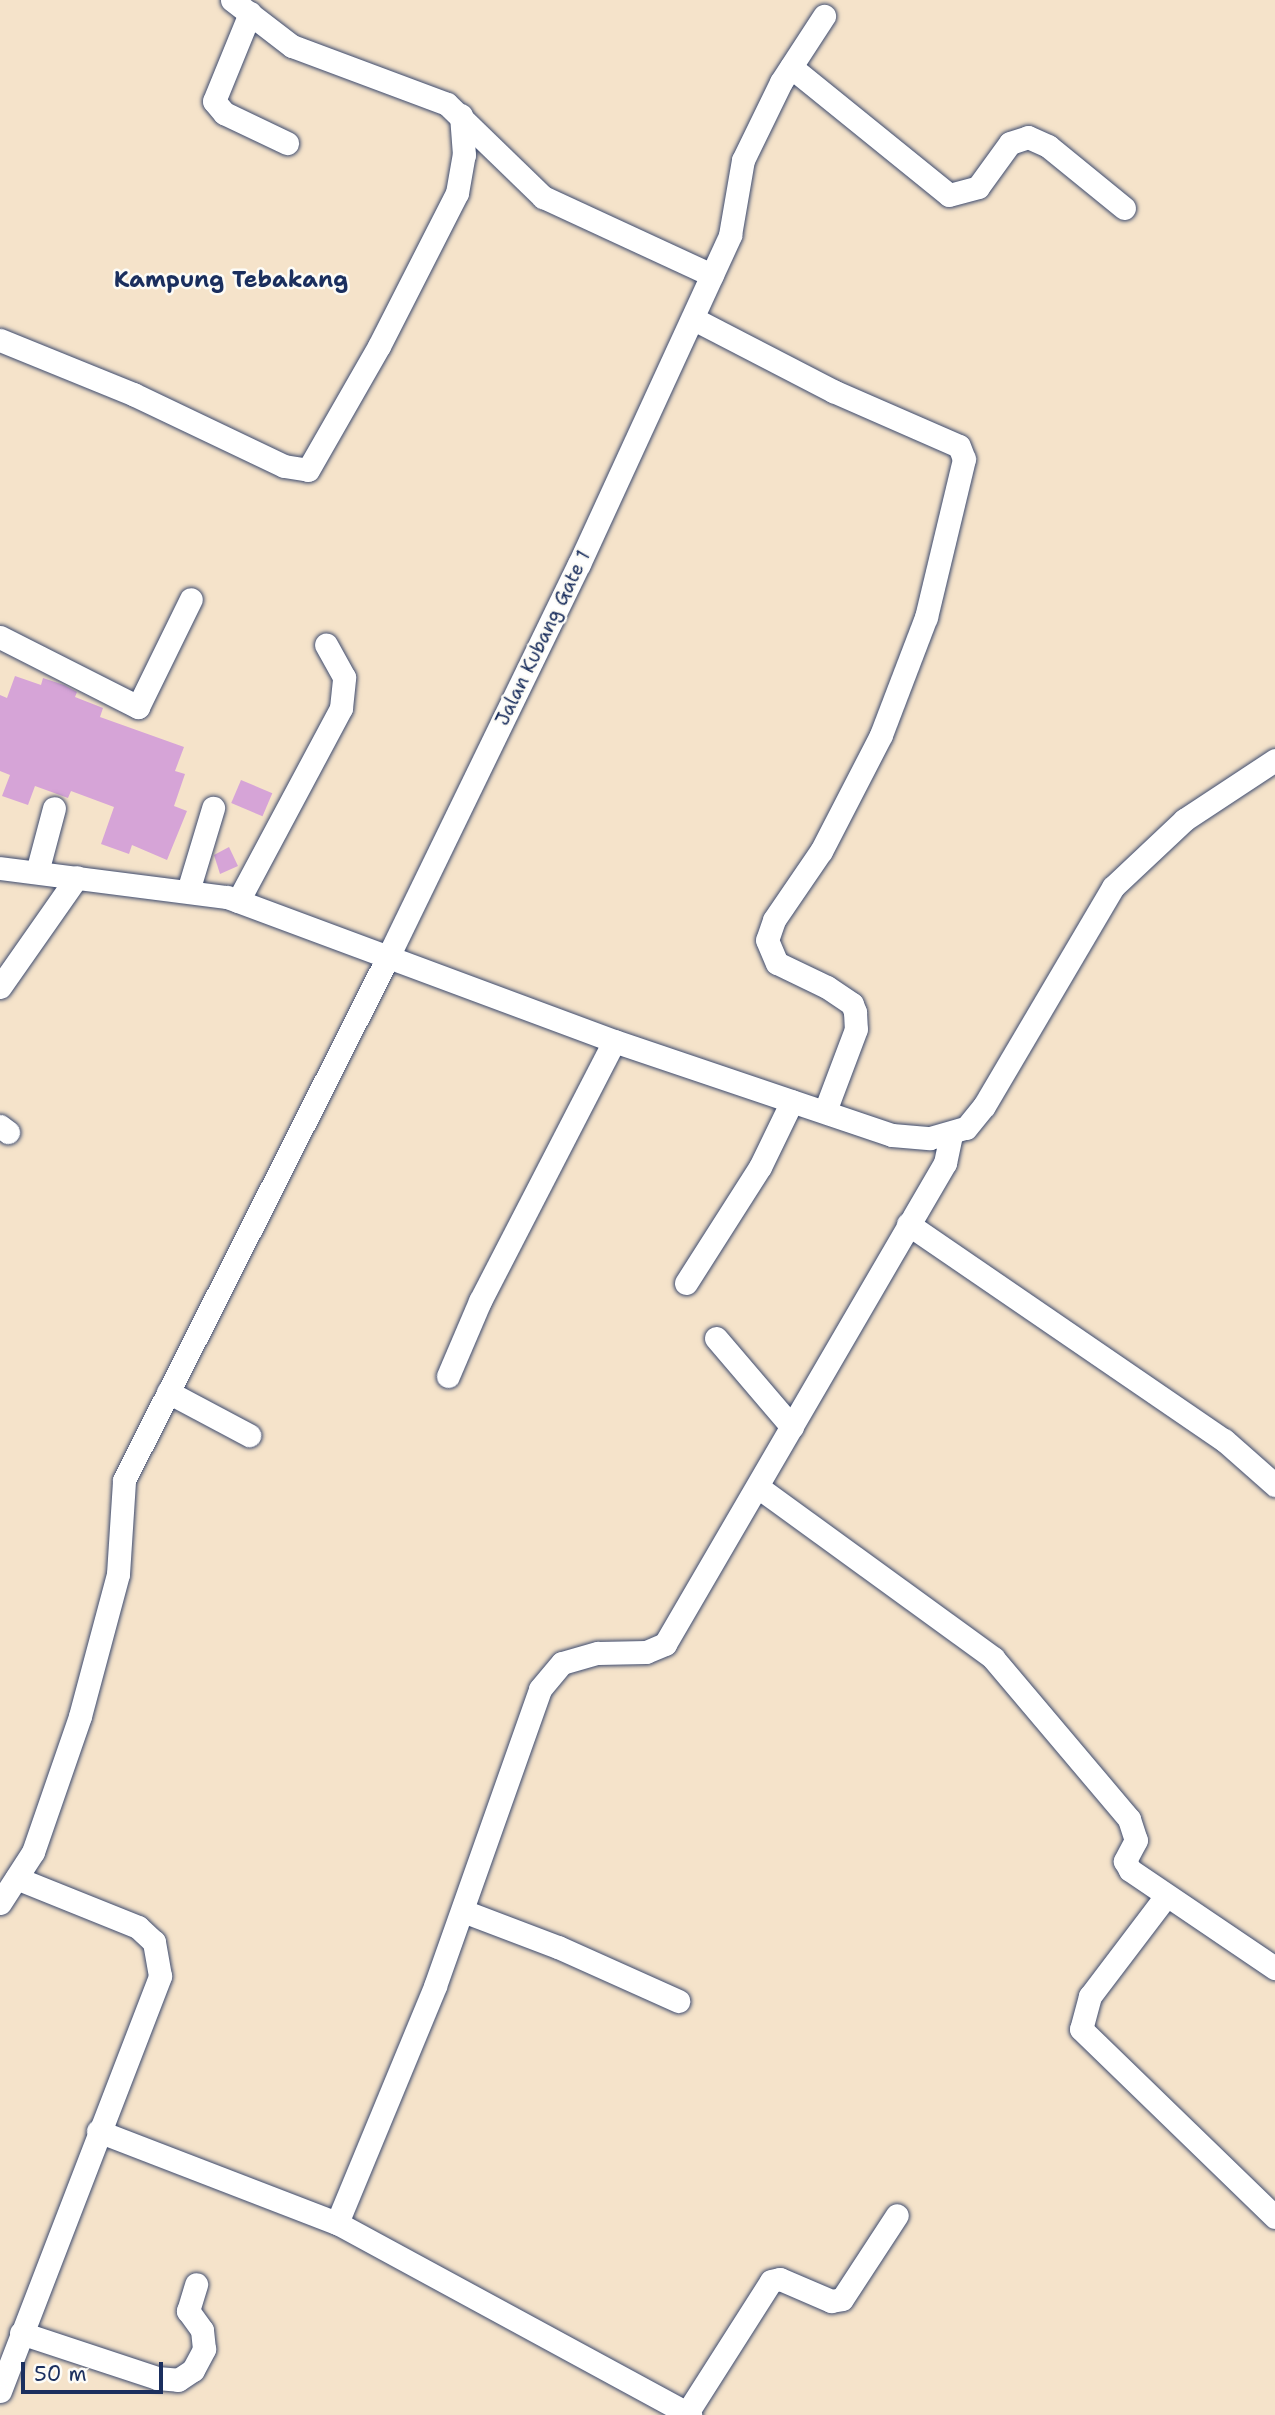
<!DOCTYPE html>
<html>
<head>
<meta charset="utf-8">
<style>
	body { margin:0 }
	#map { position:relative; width:1275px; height:2415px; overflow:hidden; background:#f5e3ca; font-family:"Shantell Sans",sans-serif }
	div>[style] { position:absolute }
	.building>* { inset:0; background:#d6a4d7; transform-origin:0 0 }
	.roads { filter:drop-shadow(0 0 2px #3c4a6e) drop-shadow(0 0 2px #3c4a6e) }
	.minor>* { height:23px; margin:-11.5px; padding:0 11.5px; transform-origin:11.5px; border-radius:11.5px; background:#fff }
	span { translate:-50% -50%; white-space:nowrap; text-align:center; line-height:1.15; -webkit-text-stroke:5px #fdfcf7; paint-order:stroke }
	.street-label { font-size:19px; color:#1b2f5e }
	.quarter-label { font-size:23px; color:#1b2f5e; font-weight:700 }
	.scale { position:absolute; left:21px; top:2362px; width:142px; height:32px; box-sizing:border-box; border:4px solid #1b2f5e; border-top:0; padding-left:9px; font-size:21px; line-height:24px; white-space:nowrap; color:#1b2f5e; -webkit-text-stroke:5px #fdfcf7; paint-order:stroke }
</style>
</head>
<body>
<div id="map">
	<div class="building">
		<div style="clip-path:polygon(15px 676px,41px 685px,43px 678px,64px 685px,77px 692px,75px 697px,103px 708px,100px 717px,184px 747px,175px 771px,185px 774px,174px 806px,187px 811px,167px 860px,132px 845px,129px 854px,101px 844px,114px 807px,71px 791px,68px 798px,35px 786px,28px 805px,2px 796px,10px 775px,0 771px,0 695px,7px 698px)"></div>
		<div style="left:241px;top:780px;width:34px;height:25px;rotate:23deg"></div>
		<div style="clip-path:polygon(229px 847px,238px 866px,220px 874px,214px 855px)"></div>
	</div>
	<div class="roads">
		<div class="minor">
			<div style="left:232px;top:0;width:76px;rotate:37.5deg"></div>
			<div style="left:292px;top:46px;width:165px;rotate:20.5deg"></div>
			<div style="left:447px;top:104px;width:134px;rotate:44.1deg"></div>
			<div style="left:543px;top:197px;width:186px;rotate:24.8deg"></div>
			<div style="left:250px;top:13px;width:95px;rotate:112.2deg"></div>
			<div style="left:214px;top:101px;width:16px;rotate:50deg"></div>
			<div style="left:224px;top:113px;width:70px;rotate:25.5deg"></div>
			<div style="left:791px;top:67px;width:203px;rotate:39deg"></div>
			<div style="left:949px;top:195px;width:30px;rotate:-15deg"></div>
			<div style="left:978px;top:187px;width:54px;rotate:-54deg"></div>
			<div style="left:1010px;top:143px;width:19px;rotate:-18deg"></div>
			<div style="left:1028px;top:137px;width:22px;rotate:24deg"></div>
			<div style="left:1048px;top:146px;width:98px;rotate:39.2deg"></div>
			<div style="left:694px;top:319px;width:157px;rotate:27.4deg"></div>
			<div style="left:833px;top:391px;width:137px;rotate:23.6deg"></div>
			<div style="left:959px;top:446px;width:14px;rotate:69deg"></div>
			<div style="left:964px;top:459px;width:163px;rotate:103.5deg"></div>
			<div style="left:926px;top:617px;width:126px;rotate:110.9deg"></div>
			<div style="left:881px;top:735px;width:131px;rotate:117.3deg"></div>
			<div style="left:821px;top:851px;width:83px;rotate:124.3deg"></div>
			<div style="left:774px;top:920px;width:21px;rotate:109deg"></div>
			<div style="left:767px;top:940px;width:25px;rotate:67deg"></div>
			<div style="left:777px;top:963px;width:55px;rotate:25.6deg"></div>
			<div style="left:827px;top:987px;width:30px;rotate:34deg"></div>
			<div style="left:852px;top:1004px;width:9px;rotate:69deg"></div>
			<div style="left:855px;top:1012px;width:17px;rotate:87deg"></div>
			<div style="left:856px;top:1029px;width:88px;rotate:110.7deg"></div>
			<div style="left:0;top:340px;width:144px;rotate:22.1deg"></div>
			<div style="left:133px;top:394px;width:167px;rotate:25.5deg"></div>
			<div style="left:284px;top:466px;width:24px;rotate:9deg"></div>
			<div style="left:308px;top:470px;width:143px;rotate:-60.2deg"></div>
			<div style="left:379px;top:346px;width:172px;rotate:-63deg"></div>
			<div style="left:457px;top:193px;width:39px;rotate:-80deg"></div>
			<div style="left:464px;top:155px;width:40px;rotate:-94.3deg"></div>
			<div style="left:0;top:637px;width:155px;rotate:26.9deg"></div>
			<div style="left:138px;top:707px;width:120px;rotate:-63.9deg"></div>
			<div style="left:0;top:868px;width:229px;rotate:7.3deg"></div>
			<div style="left:227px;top:897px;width:413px;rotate:20.4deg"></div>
			<div style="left:614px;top:1041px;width:293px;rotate:18.7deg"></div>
			<div style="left:892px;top:1135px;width:38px;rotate:5deg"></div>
			<div style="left:930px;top:1138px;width:37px;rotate:-16deg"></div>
			<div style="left:966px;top:1128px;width:28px;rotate:-51deg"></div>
			<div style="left:984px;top:1106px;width:254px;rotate:-59.5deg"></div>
			<div style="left:1113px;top:887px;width:98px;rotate:-43.3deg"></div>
			<div style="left:1184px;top:820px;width:109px;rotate:-33.4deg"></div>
			<div style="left:37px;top:872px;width:66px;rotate:-75.1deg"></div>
			<div style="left:188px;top:891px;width:87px;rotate:-73.2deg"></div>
			<div style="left:238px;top:901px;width:219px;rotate:-61.9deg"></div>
			<div style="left:341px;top:708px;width:31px;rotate:-84deg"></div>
			<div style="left:344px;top:677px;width:37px;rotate:-119deg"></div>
			<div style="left:0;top:987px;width:134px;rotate:-55deg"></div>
			<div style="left:0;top:1126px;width:10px;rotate:37deg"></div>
			<div style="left:908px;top:1224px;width:383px;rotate:34.4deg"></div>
			<div style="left:1224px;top:1440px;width:68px;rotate:41.4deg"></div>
			<div style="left:686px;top:1283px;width:138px;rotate:-57.5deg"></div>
			<div style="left:760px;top:1167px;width:73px;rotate:-64.1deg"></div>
			<div style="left:716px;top:1338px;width:117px;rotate:49.5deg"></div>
			<div style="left:448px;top:1376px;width:82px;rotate:-66.9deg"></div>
			<div style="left:480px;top:1301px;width:292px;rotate:-62.7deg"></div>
			<div style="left:168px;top:1392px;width:92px;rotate:28deg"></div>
			<div style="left:758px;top:1487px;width:291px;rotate:36deg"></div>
			<div style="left:993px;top:1658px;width:211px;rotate:49.8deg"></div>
			<div style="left:1129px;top:1819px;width:22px;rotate:72deg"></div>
			<div style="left:1136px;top:1840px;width:24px;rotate:118deg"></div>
			<div style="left:1125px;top:1861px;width:10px;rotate:61deg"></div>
			<div style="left:1130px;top:1870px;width:175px;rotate:34.1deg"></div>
			<div style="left:1166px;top:1896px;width:126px;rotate:127.2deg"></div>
			<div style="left:1090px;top:1996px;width:34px;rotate:105deg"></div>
			<div style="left:1081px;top:2029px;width:270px;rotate:44.1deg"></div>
			<div style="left:0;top:1903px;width:61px;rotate:-57.1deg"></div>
			<div style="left:33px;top:1852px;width:144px;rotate:-70.9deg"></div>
			<div style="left:80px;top:1716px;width:147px;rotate:-75deg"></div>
			<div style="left:118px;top:1574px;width:94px;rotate:-86.3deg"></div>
			<div style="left:124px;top:1480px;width:586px;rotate:-63.22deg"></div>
			<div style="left:388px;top:957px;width:437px;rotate:-64.1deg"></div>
			<div style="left:579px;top:564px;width:362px;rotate:-65.3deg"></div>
			<div style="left:730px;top:235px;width:76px;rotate:-80.2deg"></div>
			<div style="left:743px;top:160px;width:87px;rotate:-64deg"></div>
			<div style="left:781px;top:82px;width:79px;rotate:-56.9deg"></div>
			<div style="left:463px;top:1911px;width:102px;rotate:20.8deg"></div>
			<div style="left:558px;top:1947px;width:132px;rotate:24.2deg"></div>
			<div style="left:98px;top:2131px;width:256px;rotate:21.1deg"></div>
			<div style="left:337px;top:2223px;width:402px;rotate:28.5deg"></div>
			<div style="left:337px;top:2223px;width:256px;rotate:-67.5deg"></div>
			<div style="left:435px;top:1986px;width:315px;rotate:-70.5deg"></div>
			<div style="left:540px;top:1689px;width:34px;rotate:-50deg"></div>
			<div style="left:562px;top:1663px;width:37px;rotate:-16deg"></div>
			<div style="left:598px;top:1653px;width:48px;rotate:-1.2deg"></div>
			<div style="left:646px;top:1652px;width:21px;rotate:-23deg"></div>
			<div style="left:665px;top:1644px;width:557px;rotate:-59.8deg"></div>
			<div style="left:945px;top:1163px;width:30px;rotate:-78deg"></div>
			<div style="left:21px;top:2333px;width:143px;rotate:18.3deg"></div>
			<div style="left:157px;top:2378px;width:21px;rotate:5deg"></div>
			<div style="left:178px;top:2380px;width:18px;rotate:-34deg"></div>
			<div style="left:193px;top:2370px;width:24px;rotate:-62deg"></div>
			<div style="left:204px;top:2349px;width:19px;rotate:-96deg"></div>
			<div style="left:202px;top:2330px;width:24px;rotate:-126deg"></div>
			<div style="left:188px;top:2311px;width:28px;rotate:-73deg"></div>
			<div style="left:0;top:2391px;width:445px;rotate:-68.9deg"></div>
			<div style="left:160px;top:1976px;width:35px;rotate:-100deg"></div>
			<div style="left:154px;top:1942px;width:22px;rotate:-137deg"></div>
			<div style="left:138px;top:1927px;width:131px;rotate:-158.1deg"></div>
			<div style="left:687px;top:2413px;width:156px;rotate:-57.5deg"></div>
			<div style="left:771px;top:2281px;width:9px;rotate:-13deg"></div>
			<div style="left:780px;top:2279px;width:56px;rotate:23.3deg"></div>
			<div style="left:831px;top:2301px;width:11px;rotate:-10deg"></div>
			<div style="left:842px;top:2299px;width:100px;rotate:-56.8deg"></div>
		</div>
	</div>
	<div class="street-label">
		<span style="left:543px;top:638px;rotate:-64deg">Jalan Kubang Gate 1</span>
	</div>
	<div class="quarter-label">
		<span style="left:231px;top:279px">Kampung Tebakang</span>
	</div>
	<div class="scale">50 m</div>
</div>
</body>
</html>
